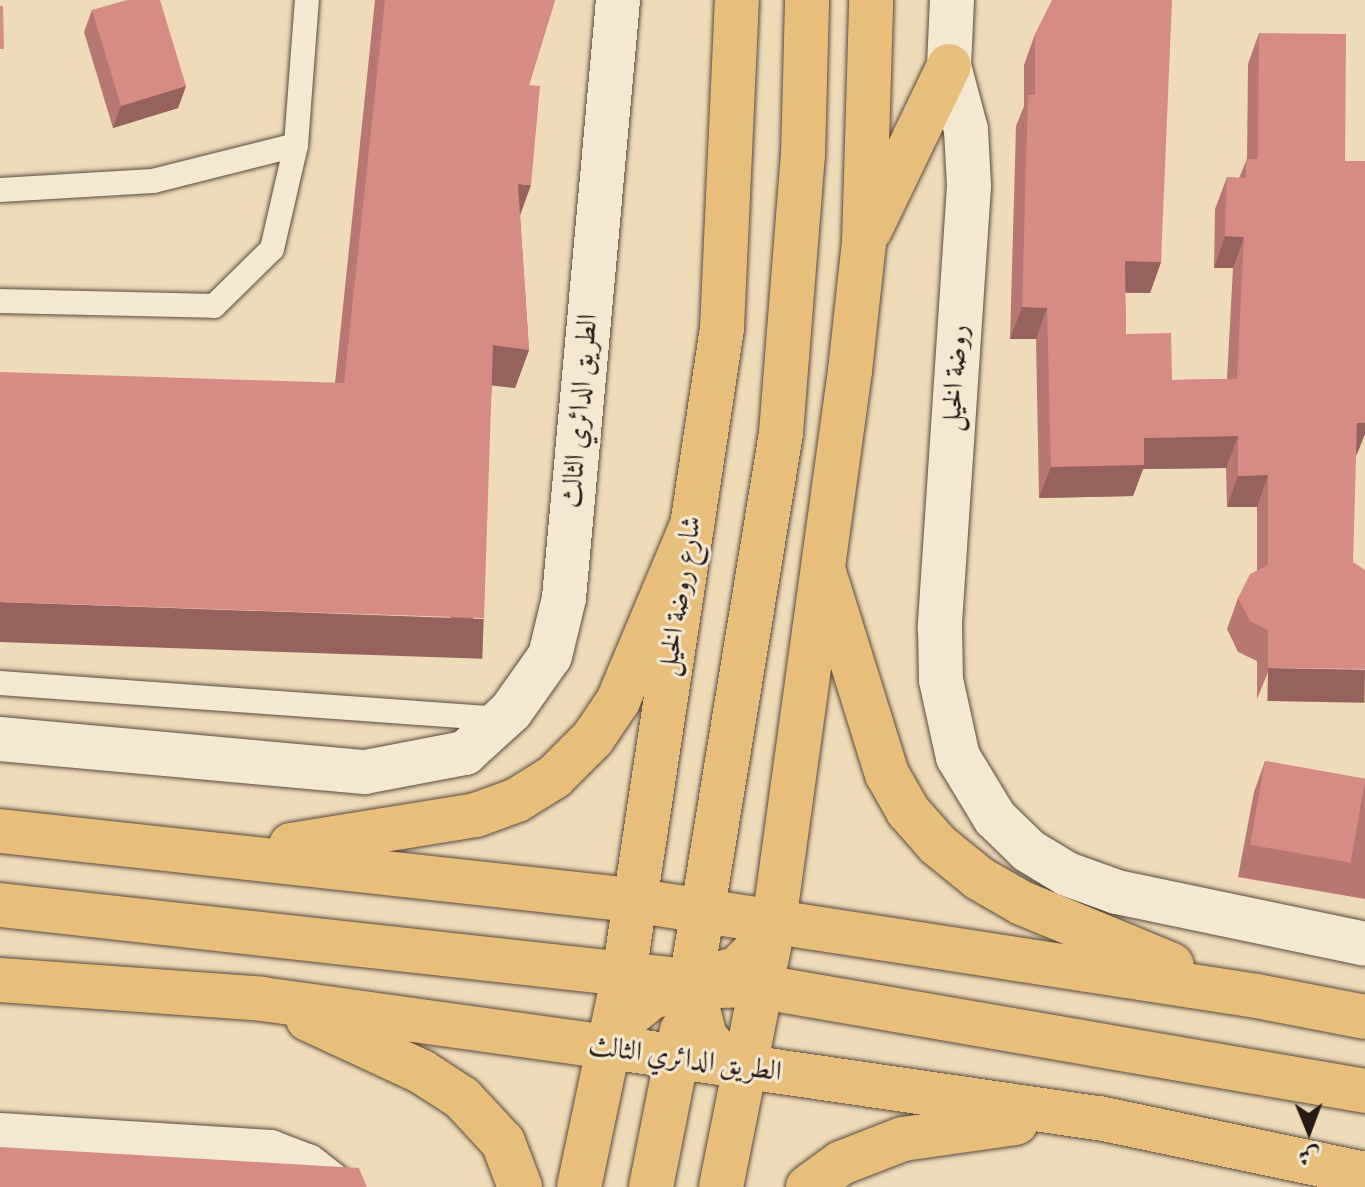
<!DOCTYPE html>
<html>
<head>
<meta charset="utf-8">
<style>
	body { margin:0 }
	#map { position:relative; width:1365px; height:1187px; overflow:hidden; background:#efdbb8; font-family:"Libre Bodoni",Amiri,serif }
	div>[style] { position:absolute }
	.roads { filter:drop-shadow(0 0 2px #5a4a3d) drop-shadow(0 0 2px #5a4a3d) }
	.lane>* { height:24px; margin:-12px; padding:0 12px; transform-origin:12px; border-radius:12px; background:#f5e8d1 }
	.street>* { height:44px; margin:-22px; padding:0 22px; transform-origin:22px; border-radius:22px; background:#f5e8d1 }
	.primary>* { height:44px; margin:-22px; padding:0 22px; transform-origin:22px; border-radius:22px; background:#e8be7c }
	.highway>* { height:44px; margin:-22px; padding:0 22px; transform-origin:22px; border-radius:22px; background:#e8be7c }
	.wall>* { inset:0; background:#b77871 }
	.shaded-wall>* { inset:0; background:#95625c; transform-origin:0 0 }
	.building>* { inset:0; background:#d58c83; transform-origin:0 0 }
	span { translate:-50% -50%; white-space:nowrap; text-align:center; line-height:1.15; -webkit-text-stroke:6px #f5e8d1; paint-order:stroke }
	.street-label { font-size:28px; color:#281914 }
	.north { position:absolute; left:1269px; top:1091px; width:80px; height:80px; -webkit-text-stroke:6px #f5e8d1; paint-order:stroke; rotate:179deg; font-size:22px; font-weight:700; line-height:32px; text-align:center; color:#281914 }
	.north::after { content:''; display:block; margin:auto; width:28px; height:36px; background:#281914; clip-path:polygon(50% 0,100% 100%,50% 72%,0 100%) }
</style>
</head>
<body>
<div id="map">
	<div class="roads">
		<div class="lane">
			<div style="left:0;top:190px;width:153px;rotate:-3.4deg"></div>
			<div style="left:153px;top:181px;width:147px;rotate:-14.1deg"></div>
			<div style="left:296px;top:145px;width:145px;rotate:-85.7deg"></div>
			<div style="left:0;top:301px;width:214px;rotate:1.3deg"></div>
			<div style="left:214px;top:306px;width:81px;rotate:-44.5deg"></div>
			<div style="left:272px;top:249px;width:107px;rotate:-77deg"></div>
			<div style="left:0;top:683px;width:503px;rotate:4.1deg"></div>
		</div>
		<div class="street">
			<div style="left:952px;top:0;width:66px;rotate:92.6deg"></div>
			<div style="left:949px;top:66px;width:66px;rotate:75.1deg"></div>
			<div style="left:966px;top:130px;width:56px;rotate:86.9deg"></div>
			<div style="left:969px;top:186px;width:443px;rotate:93.8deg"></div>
			<div style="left:940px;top:628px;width:52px;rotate:88.9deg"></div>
			<div style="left:941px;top:680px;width:79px;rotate:77.6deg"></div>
			<div style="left:958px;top:757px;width:71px;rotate:58.8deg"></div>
			<div style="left:995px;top:818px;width:47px;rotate:44.1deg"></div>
			<div style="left:1029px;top:851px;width:44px;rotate:31.2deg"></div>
			<div style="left:1067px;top:874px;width:53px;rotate:19.8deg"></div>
			<div style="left:1117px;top:892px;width:253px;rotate:11.8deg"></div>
			<div style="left:0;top:739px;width:366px;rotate:5.2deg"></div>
			<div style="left:365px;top:772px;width:102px;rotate:-10.8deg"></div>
			<div style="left:465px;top:753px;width:62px;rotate:-42.4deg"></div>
			<div style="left:511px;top:711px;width:67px;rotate:-54.7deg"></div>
			<div style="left:550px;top:656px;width:60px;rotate:-76.4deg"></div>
			<div style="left:564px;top:598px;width:600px;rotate:-84.84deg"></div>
			<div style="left:0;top:1135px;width:271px;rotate:3.6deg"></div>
			<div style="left:270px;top:1152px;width:40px;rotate:21deg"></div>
			<div style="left:307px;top:1166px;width:34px;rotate:38deg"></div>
		</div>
		<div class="primary">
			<div style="left:870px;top:230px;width:182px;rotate:-64.3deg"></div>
			<div style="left:579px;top:1187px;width:218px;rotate:-78.1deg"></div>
			<div style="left:624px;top:974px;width:653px;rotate:-81.37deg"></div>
			<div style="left:722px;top:328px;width:328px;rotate:-87.4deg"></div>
			<div style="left:721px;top:1187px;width:270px;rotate:-78.7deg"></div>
			<div style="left:774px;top:922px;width:556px;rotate:-82.15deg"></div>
			<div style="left:850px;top:371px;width:129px;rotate:-83.8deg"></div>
			<div style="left:864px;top:243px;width:243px;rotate:-88.3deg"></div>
		</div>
		<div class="highway">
			<div style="left:824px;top:572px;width:212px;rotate:72.7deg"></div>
			<div style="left:887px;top:774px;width:43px;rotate:60.4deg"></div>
			<div style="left:908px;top:811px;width:45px;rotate:48.6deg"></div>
			<div style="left:938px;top:845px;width:54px;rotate:39deg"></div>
			<div style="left:980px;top:879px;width:48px;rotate:29.7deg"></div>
			<div style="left:1022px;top:903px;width:162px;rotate:22.5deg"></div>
			<div style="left:0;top:831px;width:636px;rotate:6.23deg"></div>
			<div style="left:632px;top:900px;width:632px;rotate:8.73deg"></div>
			<div style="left:1257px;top:996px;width:110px;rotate:11deg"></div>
			<div style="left:291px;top:845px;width:187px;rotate:-9.2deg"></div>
			<div style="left:476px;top:815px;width:44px;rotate:-20.1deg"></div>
			<div style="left:517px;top:800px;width:44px;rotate:-31.9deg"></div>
			<div style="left:554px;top:777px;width:55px;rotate:-45deg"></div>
			<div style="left:593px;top:738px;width:45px;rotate:-56deg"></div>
			<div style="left:618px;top:701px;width:191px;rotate:-67.2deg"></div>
			<div style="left:0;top:905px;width:691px;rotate:6.31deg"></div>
			<div style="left:687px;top:981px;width:51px;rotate:-13.5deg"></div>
			<div style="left:737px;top:969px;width:33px;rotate:-45deg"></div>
			<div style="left:760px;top:946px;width:28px;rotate:-60deg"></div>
			<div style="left:0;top:980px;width:263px;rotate:4.1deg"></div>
			<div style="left:262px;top:999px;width:351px;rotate:7.9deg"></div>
			<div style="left:610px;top:1047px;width:494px;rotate:8.3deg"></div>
			<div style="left:1099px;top:1118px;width:272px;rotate:11.9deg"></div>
			<div style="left:308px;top:1019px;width:126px;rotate:24.9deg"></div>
			<div style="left:422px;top:1072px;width:48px;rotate:33deg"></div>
			<div style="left:462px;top:1098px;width:60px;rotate:47deg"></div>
			<div style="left:503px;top:1142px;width:48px;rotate:69.3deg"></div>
			<div style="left:610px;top:1047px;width:34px;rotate:-60deg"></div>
			<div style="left:627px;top:1017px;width:32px;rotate:-39deg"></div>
			<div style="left:652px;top:997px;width:35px;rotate:-16deg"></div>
			<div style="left:686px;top:987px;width:65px;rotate:-1.8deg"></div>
			<div style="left:751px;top:985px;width:623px;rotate:9.79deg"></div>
			<div style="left:744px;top:1067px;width:25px;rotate:-153deg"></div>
			<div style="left:722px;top:1056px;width:25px;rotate:-132deg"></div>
			<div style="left:705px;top:1037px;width:58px;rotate:-104deg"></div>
			<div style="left:691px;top:981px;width:555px;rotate:-80.67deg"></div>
			<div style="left:781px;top:433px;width:278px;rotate:-85.5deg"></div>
			<div style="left:803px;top:156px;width:156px;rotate:-88.5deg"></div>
			<div style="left:651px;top:1187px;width:160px;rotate:-78.8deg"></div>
			<div style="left:808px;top:1187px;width:41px;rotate:-36deg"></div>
			<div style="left:841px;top:1163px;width:66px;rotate:-21.2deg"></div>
			<div style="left:903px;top:1139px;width:114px;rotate:-8.1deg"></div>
		</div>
	</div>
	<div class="wall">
		<div style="clip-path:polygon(375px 0,555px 0,529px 85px,520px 215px,529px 350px,515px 388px,492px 385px,470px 657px,335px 383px)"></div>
		<div style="clip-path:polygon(92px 10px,186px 86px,178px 108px,113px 128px,84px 32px)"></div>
		<div style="clip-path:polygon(1259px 33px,1345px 161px,1365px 161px,1365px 434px,1257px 699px,1257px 661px,1238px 652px,1227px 629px,1238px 598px,1257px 571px,1257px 507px,1227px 507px,1226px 468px,1143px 469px,1133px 496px,1039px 498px,1036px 339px,1010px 339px,1016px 126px,1024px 106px,1024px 65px,1035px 34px,1161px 262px,1150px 293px,1125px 293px,1126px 334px,1172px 380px,1227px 379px,1233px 268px,1214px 268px,1215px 209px,1227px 177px,1239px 178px,1247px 159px,1248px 64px)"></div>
		<div style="clip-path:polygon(1265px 761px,1365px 779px,1365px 899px,1238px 877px,1254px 792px)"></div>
	</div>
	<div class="shaded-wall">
		<div style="clip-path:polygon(186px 86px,178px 108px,113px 128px,121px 106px)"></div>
		<div style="clip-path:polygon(518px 184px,531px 185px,517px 224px)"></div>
		<div style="clip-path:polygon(1225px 236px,1244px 237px,1233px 268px,1214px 268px)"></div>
		<div style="clip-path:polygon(1125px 261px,1161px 262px,1150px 293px,1113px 292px)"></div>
		<div style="clip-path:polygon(1022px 307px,1047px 308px,1036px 339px,1010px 339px)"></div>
		<div style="clip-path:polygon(493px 345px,529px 350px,515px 388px,479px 384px)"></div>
		<div style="clip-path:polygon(1357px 423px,1365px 423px,1365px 434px,1357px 454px,1345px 454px)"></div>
		<div style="clip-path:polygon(1238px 436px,1226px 468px,1143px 469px,1133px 496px,1039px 498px,1051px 467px,1144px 438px)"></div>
		<div style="clip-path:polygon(1268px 475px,1257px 507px,1227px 507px,1238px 476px)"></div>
		<div style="left:0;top:602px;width:484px;height:40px;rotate:2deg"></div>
		<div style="left:1268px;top:668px;width:97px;height:33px;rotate:1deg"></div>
	</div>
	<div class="building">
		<div style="clip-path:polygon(127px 0,160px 0,186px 86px,121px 106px,92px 10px)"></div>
		<div style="clip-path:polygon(385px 0,555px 0,529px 85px,540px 86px,531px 185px,518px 184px,529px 350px,493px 345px,484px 618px,0 602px,0 372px,344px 383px)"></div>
		<div style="clip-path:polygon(1052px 0,1172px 0,1161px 262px,1125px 261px,1126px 334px,1171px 333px,1172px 380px,1237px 379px,1244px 237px,1225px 236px,1227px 177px,1246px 178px,1246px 159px,1258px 159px,1259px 33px,1346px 34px,1345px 161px,1365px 161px,1365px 423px,1357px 423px,1353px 562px,1365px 570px,1365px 669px,1268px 668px,1268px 630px,1250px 621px,1238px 598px,1250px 574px,1268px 565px,1268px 475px,1238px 476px,1238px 436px,1144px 438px,1144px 465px,1051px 467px,1047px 308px,1022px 307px,1028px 95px,1035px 95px,1035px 34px)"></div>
		<div style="clip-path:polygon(0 6px,3px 6px,4px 49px,0 49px)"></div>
		<div style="left:1265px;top:761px;width:102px;height:85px;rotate:10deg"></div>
		<div style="clip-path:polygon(0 1147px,359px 1168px,367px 1187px,0 1187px)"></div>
	</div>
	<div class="street-label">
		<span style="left:955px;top:378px;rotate:-86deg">روضة الخيل</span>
		<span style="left:580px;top:411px;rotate:-85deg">الطريق الدائري الثالث</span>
		<span style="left:680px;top:596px;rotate:-81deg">شارع روضة الخيل</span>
		<span style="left:685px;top:1059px;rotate:8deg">الطريق الدائري الثالث</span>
	</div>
	<div class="north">ش</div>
</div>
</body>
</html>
